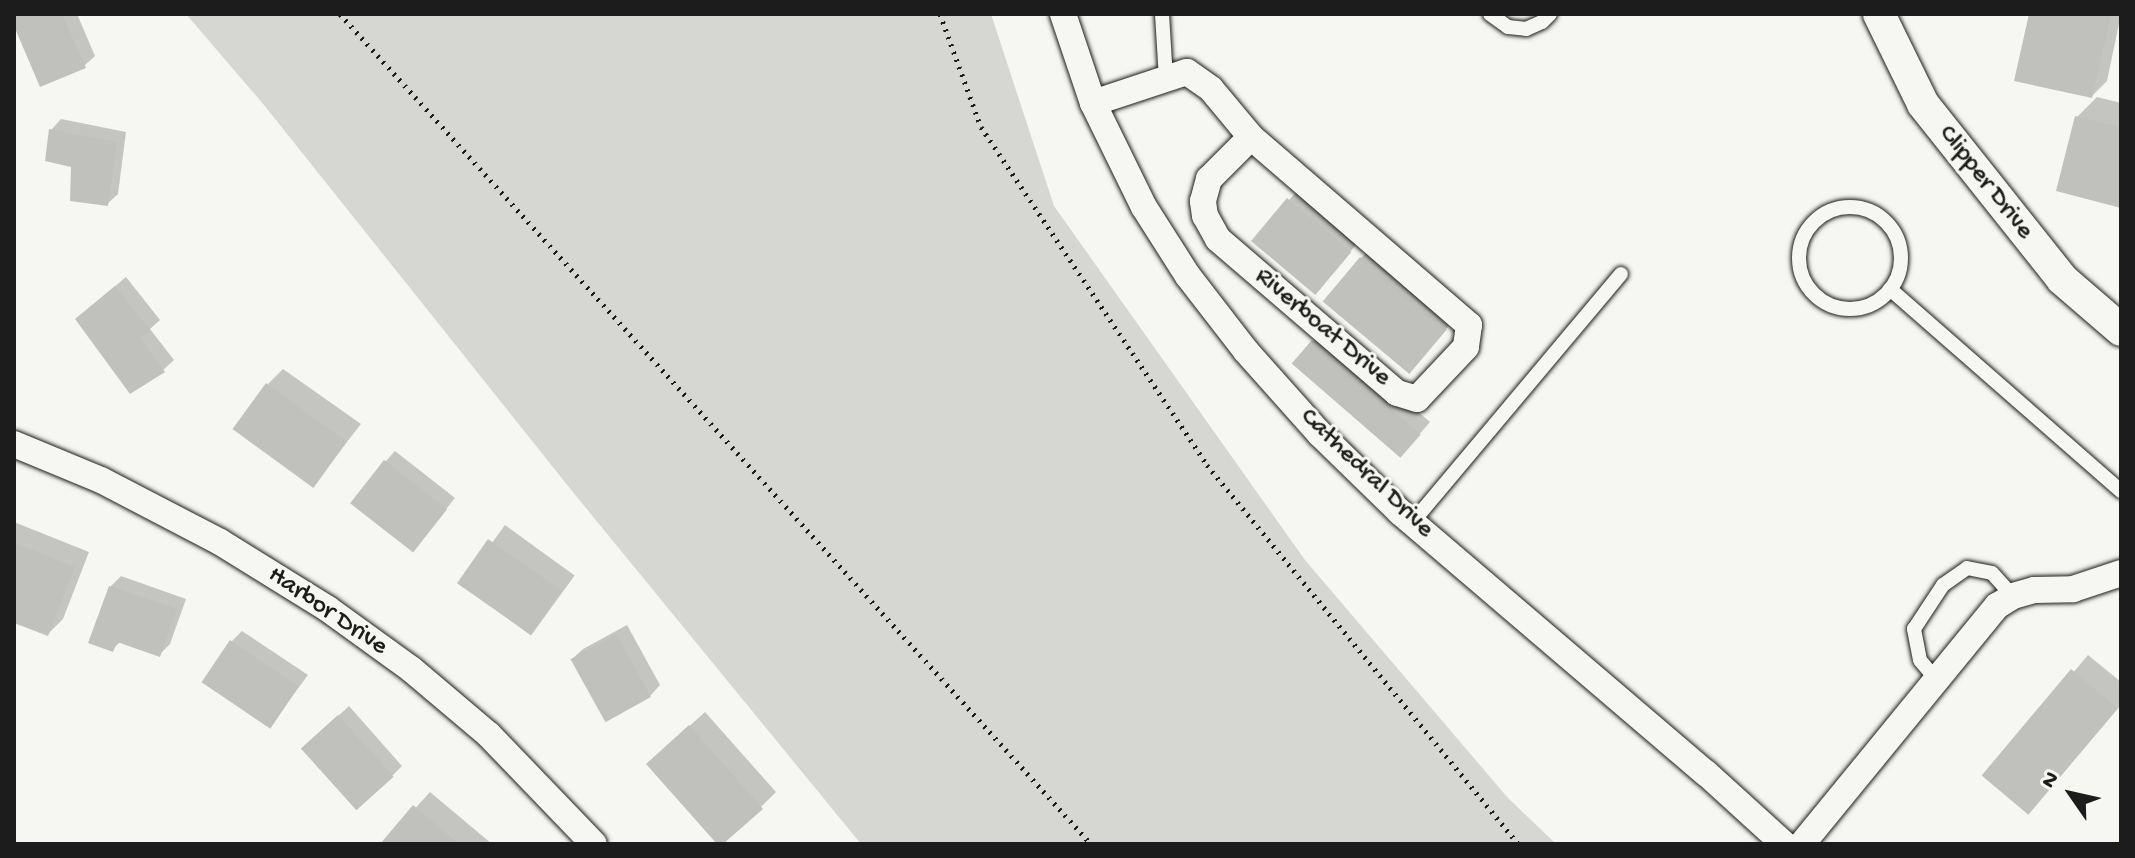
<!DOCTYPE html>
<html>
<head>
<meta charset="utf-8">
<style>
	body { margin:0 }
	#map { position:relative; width:2135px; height:858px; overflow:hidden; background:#f6f6f2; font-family:"Gochi Hand",sans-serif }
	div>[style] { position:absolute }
	.green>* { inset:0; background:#d6d6d2 }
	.shadow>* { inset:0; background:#0003; transform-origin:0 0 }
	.building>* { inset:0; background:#c0c0bd; transform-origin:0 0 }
	.path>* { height:5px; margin-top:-2.5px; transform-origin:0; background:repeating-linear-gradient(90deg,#1c1c1c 0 2px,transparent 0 8px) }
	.roads { filter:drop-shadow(0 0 2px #1c1c1c) drop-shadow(0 0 2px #1c1c1c) }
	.service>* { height:14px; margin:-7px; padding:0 7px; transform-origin:7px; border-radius:7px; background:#f6f6f2 }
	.service>.ring { margin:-7px; padding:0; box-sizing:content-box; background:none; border:14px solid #f6f6f2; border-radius:50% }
	.minor>* { height:26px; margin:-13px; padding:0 13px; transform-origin:13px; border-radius:13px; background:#f6f6f2 }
	.tertiary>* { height:32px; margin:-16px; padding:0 16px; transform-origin:16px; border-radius:16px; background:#f6f6f2 }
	span { translate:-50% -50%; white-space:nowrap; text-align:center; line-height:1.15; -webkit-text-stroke:6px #f6f6f2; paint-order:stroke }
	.street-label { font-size:26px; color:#1c1c1c }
	.frame { position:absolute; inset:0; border:16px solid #1c1c1c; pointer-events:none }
	.north { position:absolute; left:2031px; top:754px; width:80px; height:80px; -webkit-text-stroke:6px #f6f6f2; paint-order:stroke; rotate:304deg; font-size:22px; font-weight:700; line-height:32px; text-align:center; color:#1c1c1c }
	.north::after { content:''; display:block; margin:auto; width:28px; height:36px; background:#1c1c1c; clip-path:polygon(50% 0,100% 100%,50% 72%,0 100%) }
</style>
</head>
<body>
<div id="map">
	<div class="green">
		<div style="clip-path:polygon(186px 14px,991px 14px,1054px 206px,1305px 560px,1508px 798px,1556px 844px,861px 844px,572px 491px,264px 105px)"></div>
	</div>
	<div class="shadow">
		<div style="clip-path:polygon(14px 14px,77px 14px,95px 56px,84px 66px,14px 21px)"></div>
		<div style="clip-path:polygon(2031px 14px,2121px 14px,2107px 81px,2092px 96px)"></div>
		<div style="clip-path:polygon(2097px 97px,2121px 103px,2121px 206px,2077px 117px)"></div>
		<div style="clip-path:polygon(61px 119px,126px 132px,118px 194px,107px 204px,73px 166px,51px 130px)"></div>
		<div style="clip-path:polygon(1299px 189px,1360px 240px,1325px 282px,1289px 200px)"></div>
		<div style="clip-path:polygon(1376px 243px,1459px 314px,1423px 356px,1361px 258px)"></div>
		<div style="clip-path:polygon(126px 277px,160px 320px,150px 329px,174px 360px,163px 370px,88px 309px)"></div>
		<div style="clip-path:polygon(1324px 332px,1430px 422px,1411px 444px,1313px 342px)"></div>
		<div style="clip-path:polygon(283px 369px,361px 424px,314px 484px,268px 384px)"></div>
		<div style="clip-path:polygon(395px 451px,455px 498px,413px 550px,385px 462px)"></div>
		<div style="clip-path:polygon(14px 522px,89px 552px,63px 619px,48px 634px,14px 621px)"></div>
		<div style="left:505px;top:525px;width:86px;height:74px;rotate:36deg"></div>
		<div style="clip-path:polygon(121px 576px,186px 599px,170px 644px,159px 655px,121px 641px,112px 650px,110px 587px)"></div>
		<div style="clip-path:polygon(627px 625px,660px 685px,650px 696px,572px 659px,583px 649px)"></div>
		<div style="clip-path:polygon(242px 631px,308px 675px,270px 726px,232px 641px)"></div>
		<div style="clip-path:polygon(2088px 655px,2121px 682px,2121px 705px,2030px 812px,1986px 776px)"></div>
		<div style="clip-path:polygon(349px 706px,402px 766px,392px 776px,314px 738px)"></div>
		<div style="clip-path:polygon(705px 712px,776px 792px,761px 807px,664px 749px)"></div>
		<div style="clip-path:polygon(430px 792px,492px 844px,383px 844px)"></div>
	</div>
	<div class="building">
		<div style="clip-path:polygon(14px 14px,62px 14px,86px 68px,40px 87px,14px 26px)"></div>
		<div style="clip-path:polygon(2029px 14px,2111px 14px,2092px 98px,2014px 81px)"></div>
		<div style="clip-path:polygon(2075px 116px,2121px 127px,2121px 208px,2056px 191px)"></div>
		<div style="clip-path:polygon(49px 129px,117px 142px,108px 206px,70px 201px,71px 167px,45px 161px)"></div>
		<div style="left:1287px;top:198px;width:84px;height:56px;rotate:40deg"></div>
		<div style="left:1360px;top:257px;width:113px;height:58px;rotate:40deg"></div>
		<div style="clip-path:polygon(115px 286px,151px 331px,140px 338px,165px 372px,130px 394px,75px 319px)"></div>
		<div style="left:1312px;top:340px;width:144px;height:31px;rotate:41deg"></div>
		<div style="left:266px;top:383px;width:100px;height:57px;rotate:36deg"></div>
		<div style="left:384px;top:460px;width:80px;height:55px;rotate:38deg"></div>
		<div style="left:488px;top:539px;width:90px;height:54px;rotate:35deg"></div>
		<div style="clip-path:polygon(14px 543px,75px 567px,48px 636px,14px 623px)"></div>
		<div style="clip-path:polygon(109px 586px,177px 609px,160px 657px,117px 642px,113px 652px,88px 643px)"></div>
		<div style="left:616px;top:634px;width:72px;height:52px;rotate:61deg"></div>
		<div style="left:230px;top:640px;width:83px;height:51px;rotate:34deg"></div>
		<div style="left:2071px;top:669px;width:61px;height:139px;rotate:40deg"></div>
		<div style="left:338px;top:715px;width:83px;height:50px;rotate:48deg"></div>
		<div style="clip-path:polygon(689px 725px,763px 809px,723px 844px,717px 844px,646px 764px)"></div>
		<div style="clip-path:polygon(413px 805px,459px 844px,380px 844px)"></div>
	</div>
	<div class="path">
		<div style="left:340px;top:14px;width:1119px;rotate:47.86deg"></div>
		<div style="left:940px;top:14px;width:120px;rotate:70.1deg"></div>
		<div style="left:981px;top:127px;width:407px;rotate:56.2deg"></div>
		<div style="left:1207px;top:465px;width:490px;rotate:50.6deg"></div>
	</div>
	<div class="roads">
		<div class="service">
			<div style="left:1162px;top:14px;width:65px;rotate:86.5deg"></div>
			<div style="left:1490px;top:14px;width:22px;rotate:36deg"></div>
			<div style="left:1508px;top:27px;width:18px;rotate:6deg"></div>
			<div style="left:1526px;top:29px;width:17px;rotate:-24deg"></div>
			<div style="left:1542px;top:22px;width:11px;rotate:-45deg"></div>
			<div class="ring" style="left:1799px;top:207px;width:88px;height:88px"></div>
			<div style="left:1890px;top:289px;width:307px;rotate:41.2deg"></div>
			<div style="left:1412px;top:523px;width:325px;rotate:-50deg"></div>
			<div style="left:1935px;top:678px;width:23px;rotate:-130deg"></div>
			<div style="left:1920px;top:660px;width:32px;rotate:-101deg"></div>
			<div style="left:1914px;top:629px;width:53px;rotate:-56.6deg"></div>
			<div style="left:1943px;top:585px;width:29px;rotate:-35deg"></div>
			<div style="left:1967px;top:568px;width:25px;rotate:11deg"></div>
			<div style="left:1992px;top:573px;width:31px;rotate:48deg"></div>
		</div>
		<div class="minor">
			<div style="left:1063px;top:14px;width:94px;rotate:71.4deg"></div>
			<div style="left:1093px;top:103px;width:116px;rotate:63.9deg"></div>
			<div style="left:1144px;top:207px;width:82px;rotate:57.5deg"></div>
			<div style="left:1188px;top:276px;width:95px;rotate:52.3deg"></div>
			<div style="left:1246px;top:351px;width:111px;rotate:48.3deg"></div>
			<div style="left:1320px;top:434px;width:112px;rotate:44.3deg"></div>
			<div style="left:1400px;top:512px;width:402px;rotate:40.5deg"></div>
			<div style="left:1706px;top:773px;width:105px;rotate:42.3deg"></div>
			<div style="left:1093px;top:103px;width:99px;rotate:-18.3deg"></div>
			<div style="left:1187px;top:72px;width:29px;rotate:35deg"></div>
			<div style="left:1211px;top:89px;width:62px;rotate:50.2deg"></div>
			<div style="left:1251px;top:137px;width:288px;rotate:40.8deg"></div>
			<div style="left:1469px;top:325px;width:22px;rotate:98deg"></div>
			<div style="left:1466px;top:347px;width:71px;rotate:133.3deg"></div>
			<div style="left:1417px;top:399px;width:21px;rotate:-163deg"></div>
			<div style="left:1397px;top:393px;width:236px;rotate:-139.3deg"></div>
			<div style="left:1218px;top:239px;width:26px;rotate:-119deg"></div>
			<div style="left:1205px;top:216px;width:15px;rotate:-98deg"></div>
			<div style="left:1203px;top:201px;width:23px;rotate:-75deg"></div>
			<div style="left:1209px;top:179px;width:59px;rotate:-45deg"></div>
			<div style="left:14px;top:444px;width:94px;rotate:22.5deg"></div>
			<div style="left:101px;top:480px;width:134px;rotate:27.5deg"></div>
			<div style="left:220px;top:542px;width:127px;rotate:31.8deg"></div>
			<div style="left:328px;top:609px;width:102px;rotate:35.9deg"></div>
			<div style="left:411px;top:669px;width:102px;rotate:40.2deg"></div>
			<div style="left:489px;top:735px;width:151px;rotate:46.1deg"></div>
			<div style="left:1802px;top:844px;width:308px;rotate:-50.7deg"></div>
			<div style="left:1997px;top:606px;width:19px;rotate:-32deg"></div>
			<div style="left:2013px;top:596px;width:22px;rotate:-16deg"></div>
			<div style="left:2034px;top:590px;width:39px;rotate:-1deg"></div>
			<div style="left:2073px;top:589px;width:51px;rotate:-18.4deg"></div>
		</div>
		<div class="tertiary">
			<div style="left:1879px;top:14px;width:100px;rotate:63.9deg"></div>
			<div style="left:1923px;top:104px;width:223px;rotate:51.5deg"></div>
			<div style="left:2062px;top:279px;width:78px;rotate:40.8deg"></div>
		</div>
	</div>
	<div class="street-label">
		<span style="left:1985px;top:183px;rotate:52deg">Clipper Drive</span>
		<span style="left:1322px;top:328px;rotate:40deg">Riverboat Drive</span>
		<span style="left:1366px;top:474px;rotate:44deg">Cathedral Drive</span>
		<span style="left:327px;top:612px;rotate:34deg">Harbor Drive</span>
	</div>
	<div class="frame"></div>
	<div class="north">N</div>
</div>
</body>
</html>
